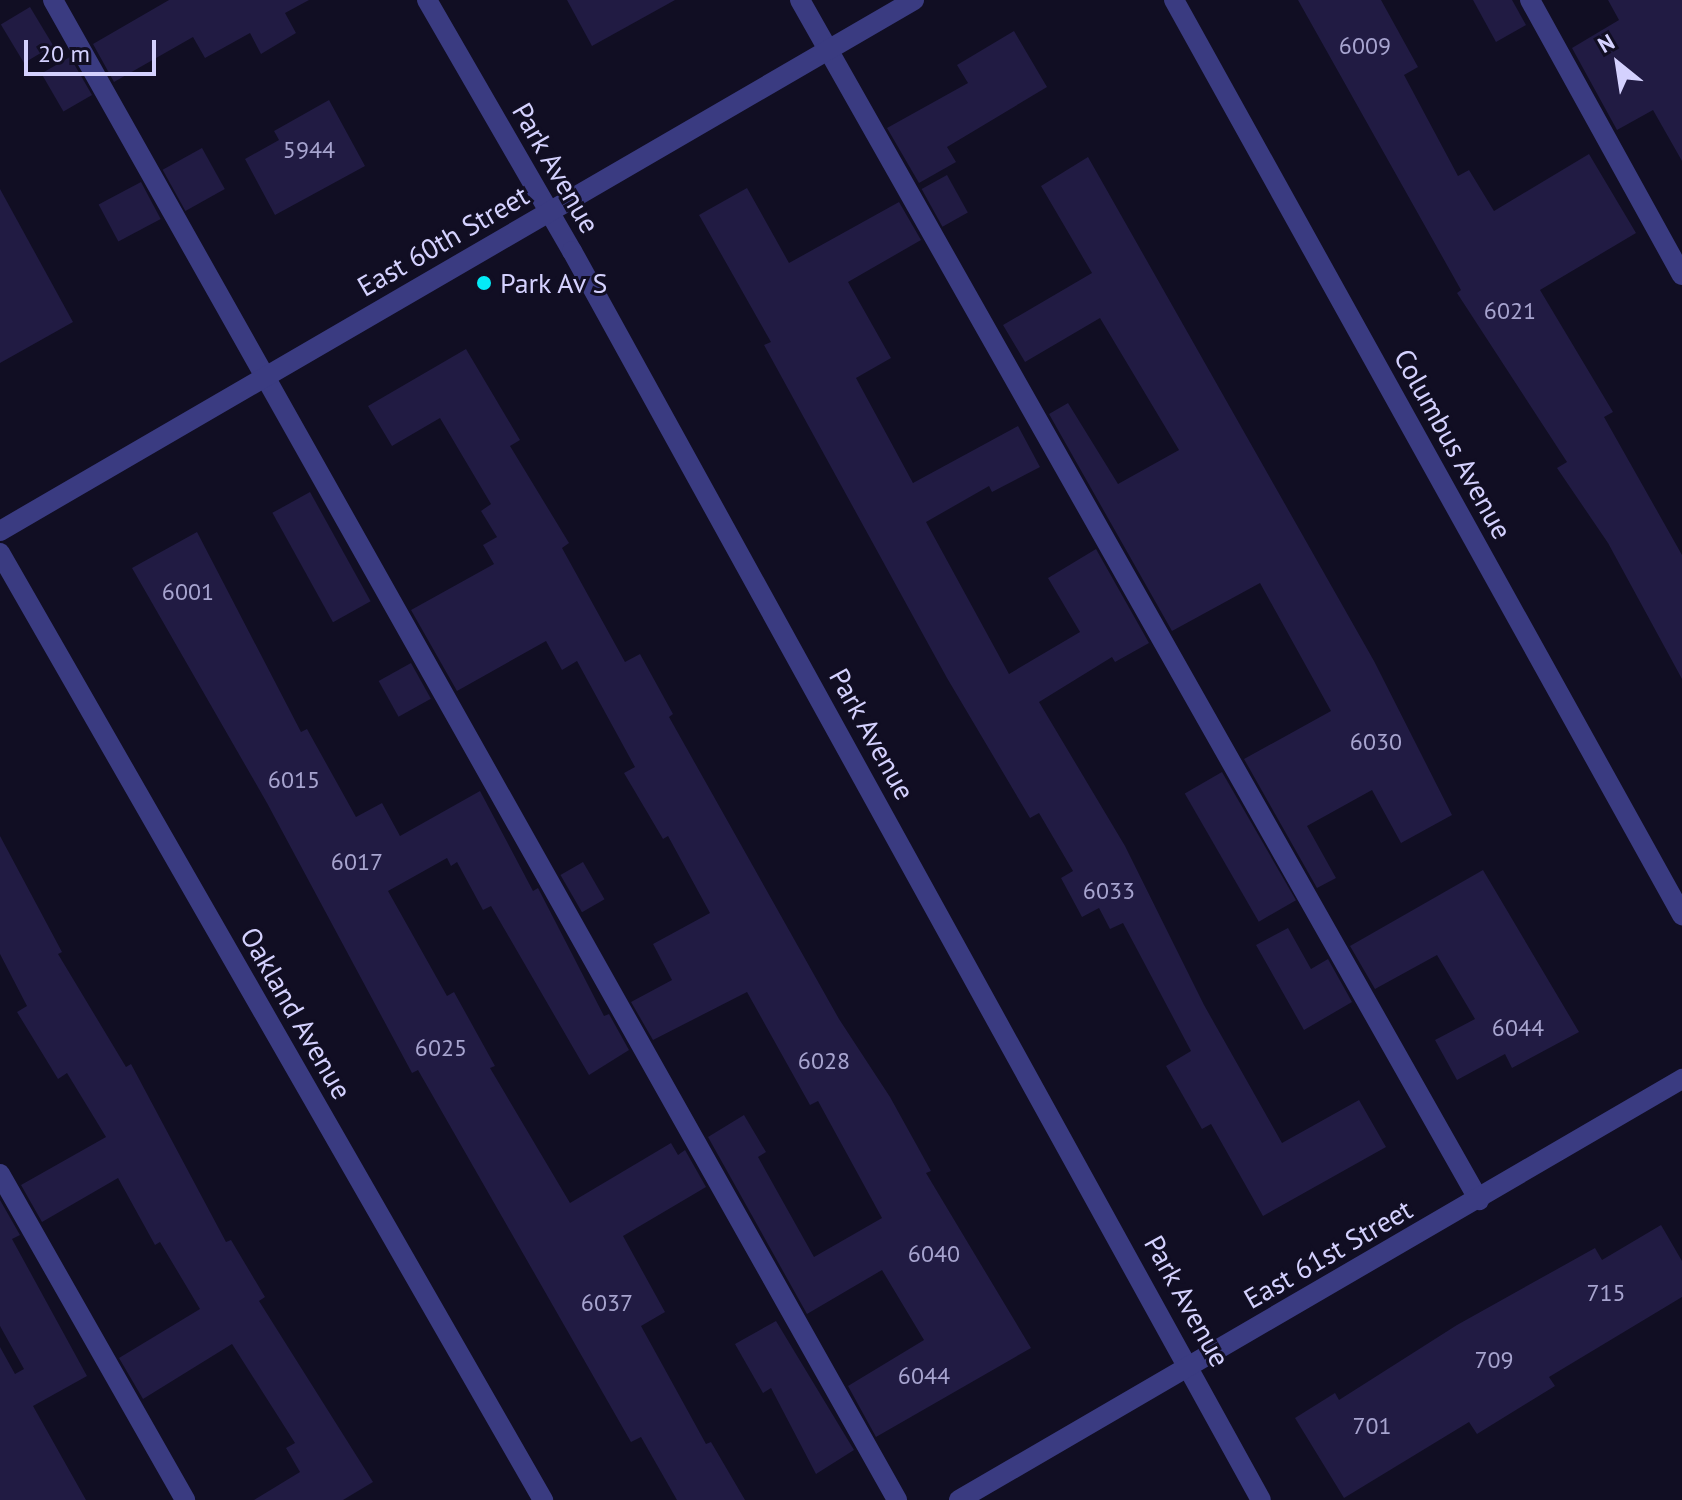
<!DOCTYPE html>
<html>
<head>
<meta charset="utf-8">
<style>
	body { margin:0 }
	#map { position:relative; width:1682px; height:1500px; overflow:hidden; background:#110e23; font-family:"PT Sans",sans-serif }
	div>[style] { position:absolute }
	.building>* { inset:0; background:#211b43; transform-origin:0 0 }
	.service>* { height:20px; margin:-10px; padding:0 10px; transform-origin:10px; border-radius:10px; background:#3a3b81 }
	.minor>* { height:20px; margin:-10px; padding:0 10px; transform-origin:10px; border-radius:10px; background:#3a3b81 }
	.tertiary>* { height:20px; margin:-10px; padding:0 10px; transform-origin:10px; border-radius:10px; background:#3a3b81 }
	.dots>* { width:22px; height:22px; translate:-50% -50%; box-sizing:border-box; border:4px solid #110e23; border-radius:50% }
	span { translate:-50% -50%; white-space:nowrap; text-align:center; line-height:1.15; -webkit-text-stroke:6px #110e23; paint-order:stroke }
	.number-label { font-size:24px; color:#a7a4cf }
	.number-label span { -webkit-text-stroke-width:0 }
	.street-label { font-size:28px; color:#d4d1fe }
	.poi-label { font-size:28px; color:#d4d1fe }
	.left { translate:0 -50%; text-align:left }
	.north { position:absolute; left:1578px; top:24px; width:80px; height:80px; -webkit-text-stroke:6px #110e23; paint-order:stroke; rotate:330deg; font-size:22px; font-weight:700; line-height:32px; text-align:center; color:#d4d1fe }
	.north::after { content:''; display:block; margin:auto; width:28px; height:36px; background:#d4d1fe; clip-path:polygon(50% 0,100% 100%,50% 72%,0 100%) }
	.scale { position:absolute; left:24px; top:40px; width:132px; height:36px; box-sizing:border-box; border:4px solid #d4d1fe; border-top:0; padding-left:10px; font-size:24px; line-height:28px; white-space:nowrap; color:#d4d1fe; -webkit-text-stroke:6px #110e23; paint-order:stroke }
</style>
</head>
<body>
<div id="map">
	<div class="building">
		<div style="clip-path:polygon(169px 0,309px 0,285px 13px,296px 33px,261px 54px,250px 33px,205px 58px,193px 37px,114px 82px,93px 44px)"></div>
		<div style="clip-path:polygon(567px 0,675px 0,592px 46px)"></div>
		<div style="clip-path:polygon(1298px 0,1381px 0,1418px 67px,1404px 75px,1458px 176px,1469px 170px,1494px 211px,1589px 154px,1636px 233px,1540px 290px,1613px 412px,1604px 417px,1682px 555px,1682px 679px,1608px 543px,1557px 468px,1567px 462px,1457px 293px,1461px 290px)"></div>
		<div style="clip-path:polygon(1473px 0,1512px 0,1526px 25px,1496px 42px)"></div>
		<div style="clip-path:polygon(1608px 0,1682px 0,1682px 161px,1653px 110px,1617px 130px,1572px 48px,1619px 20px)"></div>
		<div style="left:30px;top:7px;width:45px;height:34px;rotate:59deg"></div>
		<div style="clip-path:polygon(1014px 31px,1047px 87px,947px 147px,956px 162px,919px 183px,887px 128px,968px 83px,957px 65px)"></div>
		<div style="left:70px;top:57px;width:44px;height:33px;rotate:60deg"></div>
		<div style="clip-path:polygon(329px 100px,365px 166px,275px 215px,245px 159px,279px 140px,274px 131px)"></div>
		<div style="left:202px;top:148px;width:47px;height:45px;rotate:61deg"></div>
		<div style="clip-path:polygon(1088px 157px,1374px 661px,1452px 815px,1401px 843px,1372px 790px,1307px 826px,1336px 878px,1317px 888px,1244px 759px,1331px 711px,1260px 583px,1172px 631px,1049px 414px,1068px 403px,1118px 484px,1179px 450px,1100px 318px,1025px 362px,1003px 325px,1092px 273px,1041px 186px)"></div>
		<div style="left:947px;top:175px;width:43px;height:29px;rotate:61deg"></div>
		<div style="left:141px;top:182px;width:42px;height:48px;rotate:62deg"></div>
		<div style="clip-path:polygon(747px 188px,789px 263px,899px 202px,921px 240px,848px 282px,891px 358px,856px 378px,913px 483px,1018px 426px,1040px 467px,992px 492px,989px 486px,926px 522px,1009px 674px,1080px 632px,1048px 578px,1096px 549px,1149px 643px,1115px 662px,1112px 657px,1039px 702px,1125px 846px,1204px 1005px,1282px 1143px,1359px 1100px,1386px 1147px,1263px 1216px,1211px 1124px,1202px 1129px,1166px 1066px,1191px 1051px,1123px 923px,1110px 929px,1099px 908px,1082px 917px,1061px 878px,1073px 871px,1039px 813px,1030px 818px,947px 678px,764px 345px,771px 342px,699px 215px)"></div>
		<div style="clip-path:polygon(0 189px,73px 322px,0 363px)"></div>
		<div style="clip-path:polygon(466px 349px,520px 440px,510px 446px,569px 543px,562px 548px,625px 662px,640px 654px,673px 714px,669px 717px,839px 1019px,890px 1097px,931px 1171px,926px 1173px,1031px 1348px,876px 1437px,848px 1386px,924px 1340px,882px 1270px,807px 1314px,708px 1137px,744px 1115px,766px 1152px,758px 1157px,814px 1257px,882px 1218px,818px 1101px,810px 1105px,747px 992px,653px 1040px,631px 1002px,672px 980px,653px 944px,710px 913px,668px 836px,663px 839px,624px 773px,635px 767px,577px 661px,562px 670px,546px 641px,457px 691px,411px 610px,494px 564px,483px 545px,497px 537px,481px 511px,491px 504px,440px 418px,392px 446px,368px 406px)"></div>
		<div style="left:310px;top:492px;width:125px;height:43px;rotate:61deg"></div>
		<div style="clip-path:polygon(197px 532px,301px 732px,307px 729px,356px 817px,382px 803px,400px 836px,480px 791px,533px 891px,538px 888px,604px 1016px,609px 1014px,629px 1050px,589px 1075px,491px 906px,483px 910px,457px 862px,451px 866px,447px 858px,388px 891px,447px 996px,454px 992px,495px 1066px,490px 1068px,570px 1203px,671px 1143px,678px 1155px,685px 1150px,706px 1187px,623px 1236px,665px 1312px,641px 1326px,706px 1444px,711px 1442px,745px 1500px,677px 1500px,641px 1437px,631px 1442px,418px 1070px,412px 1073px,267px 803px,132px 568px)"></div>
		<div style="left:411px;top:663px;width:41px;height:37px;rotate:61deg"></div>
		<div style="left:1222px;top:772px;width:148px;height:43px;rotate:60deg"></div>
		<div style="clip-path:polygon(0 836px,62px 952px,58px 954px,126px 1067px,131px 1064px,226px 1242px,231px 1240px,265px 1297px,259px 1301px,373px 1482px,343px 1500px,254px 1500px,300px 1472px,286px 1448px,295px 1443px,232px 1344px,143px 1399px,119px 1358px,200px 1309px,160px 1242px,155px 1245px,118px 1178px,42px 1222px,21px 1185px,106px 1137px,67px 1073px,58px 1079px,17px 1012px,27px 1006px,0 954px)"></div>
		<div style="left:583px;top:862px;width:43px;height:26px;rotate:60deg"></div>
		<div style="clip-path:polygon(1483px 870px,1579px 1032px,1512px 1068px,1505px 1054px,1457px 1080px,1435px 1040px,1475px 1019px,1437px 955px,1375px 989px,1350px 946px)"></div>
		<div style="clip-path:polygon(1288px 928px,1311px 969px,1328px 959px,1352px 1002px,1304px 1030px,1256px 945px)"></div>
		<div style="clip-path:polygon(0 1200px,20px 1235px,12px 1239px,87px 1376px,33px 1406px,86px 1500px,0 1500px,0 1347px,15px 1374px,24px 1369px,0 1326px)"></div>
		<div style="clip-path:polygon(1661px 1225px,1682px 1261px,1682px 1297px,1549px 1377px,1555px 1386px,1477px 1434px,1469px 1422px,1344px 1498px,1295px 1418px,1335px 1393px,1339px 1400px,1457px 1325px,1595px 1248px,1602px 1260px)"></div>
		<div style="clip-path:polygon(776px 1321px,854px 1450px,816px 1474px,771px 1388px,763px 1393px,735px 1344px)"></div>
	</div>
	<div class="service">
		<div style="left:53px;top:0;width:1721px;rotate:60.63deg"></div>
		<div style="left:800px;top:0;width:1379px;rotate:60.5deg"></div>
		<div style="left:1530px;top:0;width:314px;rotate:61.1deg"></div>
		<div style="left:0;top:1174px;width:375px;rotate:60.4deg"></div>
	</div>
	<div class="minor">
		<div style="left:427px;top:0;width:290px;rotate:60deg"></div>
		<div style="left:572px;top:251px;width:1426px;rotate:61.12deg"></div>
		<div style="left:1174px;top:0;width:1047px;rotate:60.96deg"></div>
		<div style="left:0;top:553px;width:1092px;rotate:60.17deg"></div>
		<div style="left:959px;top:1500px;width:837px;rotate:-30.21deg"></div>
	</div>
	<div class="tertiary">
		<div style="left:0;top:531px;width:1057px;rotate:-30.15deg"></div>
	</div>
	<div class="dots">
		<div style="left:484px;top:283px;background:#04ebf7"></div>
	</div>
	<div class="number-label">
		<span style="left:1365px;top:46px">6009</span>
		<span style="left:309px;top:150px">5944</span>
		<span style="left:1510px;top:311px">6021</span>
		<span style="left:188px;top:592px">6001</span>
		<span style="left:1376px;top:742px">6030</span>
		<span style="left:294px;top:780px">6015</span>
		<span style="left:357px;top:862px">6017</span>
		<span style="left:1109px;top:891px">6033</span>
		<span style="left:1518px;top:1028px">6044</span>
		<span style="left:441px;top:1048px">6025</span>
		<span style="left:824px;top:1061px">6028</span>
		<span style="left:934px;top:1254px">6040</span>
		<span style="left:1606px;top:1293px">715</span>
		<span style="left:607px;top:1303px">6037</span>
		<span style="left:1494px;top:1360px">709</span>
		<span style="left:924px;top:1376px">6044</span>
		<span style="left:1372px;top:1426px">701</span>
	</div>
	<div class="street-label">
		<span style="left:556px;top:168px;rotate:60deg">Park Avenue</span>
		<span style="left:443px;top:241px;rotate:-30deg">East 60th Street</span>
		<span style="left:1453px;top:444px;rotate:61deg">Columbus Avenue</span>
		<span style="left:872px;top:734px;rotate:61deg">Park Avenue</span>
		<span style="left:296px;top:1013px;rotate:60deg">Oakland Avenue</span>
		<span style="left:1328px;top:1254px;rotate:-30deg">East 61st Street</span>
		<span style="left:1187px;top:1301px;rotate:61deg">Park Avenue</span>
	</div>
	<div class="poi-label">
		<span class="left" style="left:500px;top:283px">Park Av S</span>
	</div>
	<div class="north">N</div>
	<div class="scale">20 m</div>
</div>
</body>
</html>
